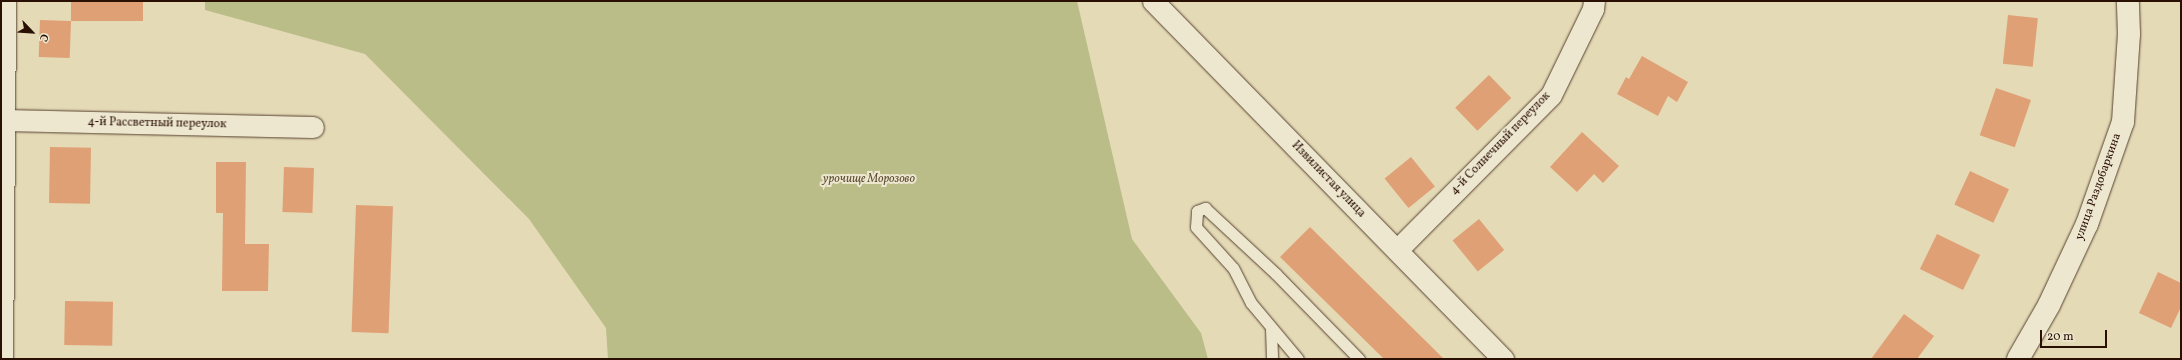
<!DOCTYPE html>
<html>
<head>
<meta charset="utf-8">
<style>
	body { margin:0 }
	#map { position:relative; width:2182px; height:360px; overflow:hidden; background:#e4dab6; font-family:Vollkorn,serif }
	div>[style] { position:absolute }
	.green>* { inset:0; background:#bbbd89 }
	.building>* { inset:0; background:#e0a076; transform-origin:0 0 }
	.roads { filter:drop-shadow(0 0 1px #584230) drop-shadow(0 0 1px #584230) }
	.service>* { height:11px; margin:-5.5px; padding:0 5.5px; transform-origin:5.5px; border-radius:5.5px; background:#ede7d0 }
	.minor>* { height:21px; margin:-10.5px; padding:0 10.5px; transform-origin:10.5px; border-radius:10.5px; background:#ede7d0 }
	.tertiary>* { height:22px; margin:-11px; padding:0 11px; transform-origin:11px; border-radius:11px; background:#ede7d0 }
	span { translate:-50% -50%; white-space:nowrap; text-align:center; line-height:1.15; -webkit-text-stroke:4px #ede7d0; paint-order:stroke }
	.street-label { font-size:12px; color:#2a0f03 }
	.park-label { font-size:12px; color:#5d4c32; font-style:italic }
	.frame { position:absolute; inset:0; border:2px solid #2a0f03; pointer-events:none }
	.north { position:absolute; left:12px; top:12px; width:40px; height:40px; -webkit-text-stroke:3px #ede7d0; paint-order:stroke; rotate:115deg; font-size:11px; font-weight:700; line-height:16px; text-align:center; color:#2a0f03 }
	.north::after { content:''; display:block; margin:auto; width:14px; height:18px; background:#2a0f03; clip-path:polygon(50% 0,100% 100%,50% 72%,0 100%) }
	.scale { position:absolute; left:2040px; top:330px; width:67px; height:18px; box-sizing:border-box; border:2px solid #2a0f03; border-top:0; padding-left:5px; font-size:12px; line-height:14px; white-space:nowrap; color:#2a0f03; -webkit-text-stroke:3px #ede7d0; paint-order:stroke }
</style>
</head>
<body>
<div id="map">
	<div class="green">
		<div style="clip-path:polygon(205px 1px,1077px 1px,1132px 239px,1201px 333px,1208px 359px,608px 359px,606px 328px,529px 219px,365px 54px,205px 10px)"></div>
	</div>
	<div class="building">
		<div style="left:71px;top:1px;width:72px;height:20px"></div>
		<div style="left:2008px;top:15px;width:30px;height:49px;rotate:6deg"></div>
		<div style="left:40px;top:20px;width:31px;height:37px;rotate:2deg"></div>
		<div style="clip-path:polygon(1642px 56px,1688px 82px,1677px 102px,1668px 96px,1658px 116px,1617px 94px,1626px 77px,1629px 79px)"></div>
		<div style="left:1489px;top:75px;width:32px;height:47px;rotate:46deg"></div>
		<div style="left:1996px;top:88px;width:37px;height:50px;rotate:19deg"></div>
		<div style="clip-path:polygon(1582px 132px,1619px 166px,1603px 183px,1594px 174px,1577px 192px,1550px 167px)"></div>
		<div style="left:50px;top:147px;width:41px;height:56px;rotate:1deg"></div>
		<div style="left:1411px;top:157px;width:38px;height:34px;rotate:51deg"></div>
		<div style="clip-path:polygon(216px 162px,246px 162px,245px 244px,269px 244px,268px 291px,222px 291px,223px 213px,216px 213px)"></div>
		<div style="left:284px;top:167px;width:30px;height:45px;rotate:2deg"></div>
		<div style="left:1970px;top:171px;width:43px;height:37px;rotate:25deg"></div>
		<div style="left:356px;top:205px;width:37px;height:127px;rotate:2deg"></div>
		<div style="left:1479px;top:219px;width:40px;height:34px;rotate:51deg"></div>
		<div style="clip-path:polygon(1310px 227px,1444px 359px,1384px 359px,1280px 257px)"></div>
		<div style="left:1937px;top:234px;width:48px;height:39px;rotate:26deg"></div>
		<div style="clip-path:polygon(2158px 272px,2181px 283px,2181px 307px,2171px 328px,2139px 313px)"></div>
		<div style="left:65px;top:301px;width:48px;height:44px;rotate:1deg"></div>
		<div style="clip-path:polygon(1904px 314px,1934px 336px,1917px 359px,1871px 359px)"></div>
	</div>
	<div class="roads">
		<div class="service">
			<div style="left:1271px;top:328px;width:31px;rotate:88deg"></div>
			<div style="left:1298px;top:359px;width:73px;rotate:-130deg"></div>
			<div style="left:1251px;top:303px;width:39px;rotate:-117deg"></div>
			<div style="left:1233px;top:268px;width:55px;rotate:-132.1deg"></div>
			<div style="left:1196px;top:227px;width:16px;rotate:-86deg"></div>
			<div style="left:1197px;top:211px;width:9px;rotate:-21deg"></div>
			<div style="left:1205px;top:208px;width:97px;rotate:42.9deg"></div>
			<div style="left:1276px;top:274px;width:119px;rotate:45.7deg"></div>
		</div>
		<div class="minor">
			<div style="left:1153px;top:1px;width:501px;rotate:45.65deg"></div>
			<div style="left:1px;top:120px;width:312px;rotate:1.3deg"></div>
			<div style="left:1397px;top:250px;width:218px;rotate:-45.2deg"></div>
			<div style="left:1551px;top:95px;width:96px;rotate:-64deg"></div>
			<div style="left:1593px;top:9px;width:8px;rotate:-83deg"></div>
			<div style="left:2px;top:359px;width:358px;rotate:-89.5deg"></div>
		</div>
		<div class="tertiary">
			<div style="left:2018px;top:359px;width:62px;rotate:-60.1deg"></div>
			<div style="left:2049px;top:305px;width:89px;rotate:-64.9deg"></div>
			<div style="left:2087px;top:224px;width:108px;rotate:-70.6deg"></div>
			<div style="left:2123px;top:122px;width:88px;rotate:-86.1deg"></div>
			<div style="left:2129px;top:34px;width:33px;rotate:-92deg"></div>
		</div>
	</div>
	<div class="street-label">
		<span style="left:157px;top:124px;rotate:1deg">4-й Рассветный переулок</span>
		<span style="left:1501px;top:144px;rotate:-46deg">4-й Солнечный переулок</span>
		<span style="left:1328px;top:180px;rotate:46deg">Извилистая улица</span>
		<span style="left:2099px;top:187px;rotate:-70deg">улица Раздобаркина</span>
	</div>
	<div class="park-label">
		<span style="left:869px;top:180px">урочище Морозово</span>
	</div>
	<div class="frame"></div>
	<div class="north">С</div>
	<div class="scale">20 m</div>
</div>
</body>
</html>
